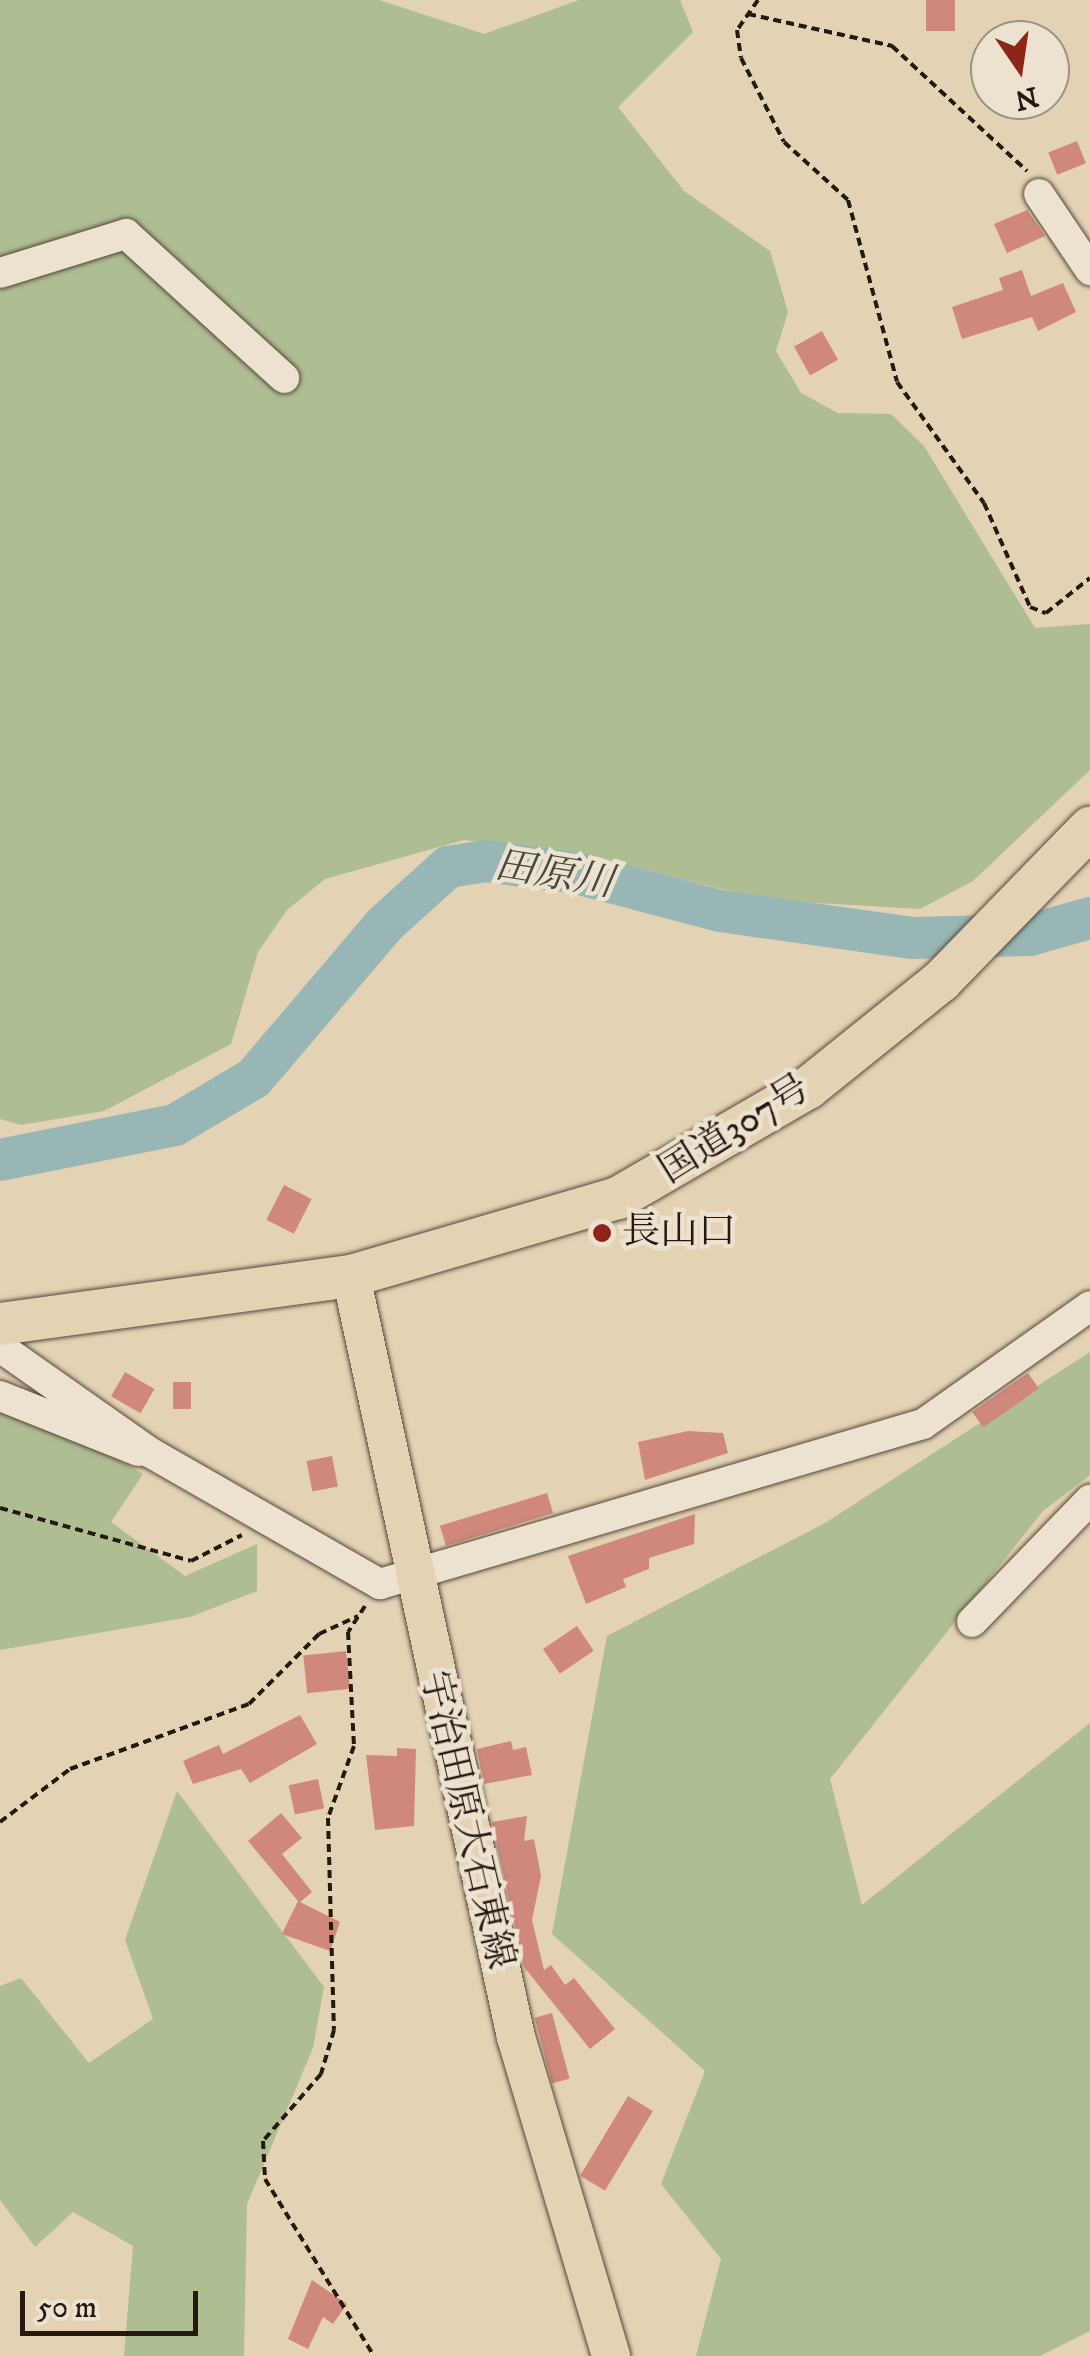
<!DOCTYPE html>
<html>
<head>
<meta charset="utf-8">
<style>
	body { margin:0 }
	#map { position:relative; width:1090px; height:2356px; overflow:hidden; background:#e4d2b5; font-family:"IM FELL DW Pica","Noto Serif JP",serif }
	div>[style] { position:absolute }
	.green>* { inset:0; background:#aebd92 }
	.river>* { height:42px; margin:-21px; padding:0 21px; transform-origin:21px; border-radius:21px; background:#97b6b5 }
	.building>* { inset:0; background:#d1887c; transform-origin:0 0 }
	.path>* { height:4px; margin-top:-2px; transform-origin:0; background:repeating-linear-gradient(90deg,#261911 0 8px,transparent 0 13px) }
	.roads { filter:drop-shadow(0 0 2px #56473a) drop-shadow(0 0 2px #56473a) }
	.minor>* { height:30px; margin:-15px; padding:0 15px; transform-origin:15px; border-radius:15px; background:#ede2cf }
	.major>* { height:38px; margin:-19px; padding:0 19px; transform-origin:19px; border-radius:19px; background:#e4d2b5 }
	.highway>* { height:42px; margin:-21px; padding:0 21px; transform-origin:21px; border-radius:21px; background:#e4d2b5 }
	.dots>* { width:28px; height:28px; translate:-50% -50%; box-sizing:border-box; border:5px solid #ede2cf; border-radius:50% }
	span { translate:-50% -50%; white-space:nowrap; text-align:center; line-height:1.15; -webkit-text-stroke:9px #ede2cf; paint-order:stroke }
	.street-label { font-size:38px; color:#261911 }
	.poi-label { font-size:38px; color:#261911 }
	.left { translate:0 -50%; text-align:left }
	.water-label { font-size:40px; color:#484842; font-style:italic }
	.north { position:absolute; left:970px; top:20px; width:100px; height:100px; box-sizing:border-box; background:#ede2cf; border:2px solid #9d9283; border-radius:50%; rotate:167deg; font-size:28px; font-weight:700; line-height:40px; text-align:center; color:#261911 }
	.north::after { content:''; display:block; margin:auto; width:35px; height:45px; background:#8f2418; clip-path:polygon(50% 0,100% 100%,50% 72%,0 100%) }
	.scale { position:absolute; left:20px; top:2291px; width:178px; height:45px; box-sizing:border-box; border:5px solid #261911; border-top:0; padding-left:12px; font-size:30px; line-height:35px; white-space:nowrap; color:#261911; -webkit-text-stroke:8px #ede2cf; paint-order:stroke }
</style>
</head>
<body>
<div id="map">
	<div class="green">
		<div style="clip-path:polygon(0 0,379px 0,484px 34px,579px 0,680px 0,693px 32px,618px 107px,684px 191px,770px 251px,788px 312px,776px 351px,801px 393px,838px 413px,891px 414px,924px 446px,1035px 628px,1090px 624px,1090px 770px,973px 881px,920px 909px,765px 900px,574px 852px,464px 840px,325px 879px,287px 910px,258px 952px,231px 1044px,104px 1111px,21px 1125px,0 1119px)"></div>
		<div style="clip-path:polygon(1090px 1352px,1090px 1475px,1043px 1511px,830px 1779px,862px 1905px,1090px 1723px,1090px 2331px,1040px 2356px,696px 2356px,721px 2259px,661px 2184px,705px 2071px,552px 1934px,607px 1636px,825px 1523px)"></div>
		<div style="clip-path:polygon(0 1390px,143px 1474px,111px 1522px,185px 1576px,257px 1544px,257px 1591px,190px 1617px,0 1650px)"></div>
		<div style="clip-path:polygon(177px 1791px,324px 1987px,313px 2048px,247px 2204px,244px 2356px,124px 2356px,133px 2246px,73px 2212px,35px 2247px,0 2200px,0 1986px,21px 1978px,89px 2063px,153px 2019px,125px 1940px)"></div>
	</div>
	<div class="river">
		<div style="left:0;top:1160px;width:178px;rotate:-11.3deg"></div>
		<div style="left:175px;top:1125px;width:92px;rotate:-30.7deg"></div>
		<div style="left:254px;top:1078px;width:201px;rotate:-49.6deg"></div>
		<div style="left:384px;top:925px;width:86px;rotate:-42.2deg"></div>
		<div style="left:448px;top:867px;width:37px;rotate:-9deg"></div>
		<div style="left:485px;top:861px;width:92px;rotate:7.5deg"></div>
		<div style="left:576px;top:873px;width:149px;rotate:14.8deg"></div>
		<div style="left:720px;top:911px;width:195px;rotate:8deg"></div>
		<div style="left:913px;top:938px;width:117px;rotate:-1.5deg"></div>
		<div style="left:1030px;top:935px;width:62px;rotate:-15.8deg"></div>
	</div>
	<div class="building">
		<div style="left:926px;top:0;width:29px;height:31px"></div>
		<div style="left:1077px;top:141px;width:24px;height:31px;rotate:68deg"></div>
		<div style="clip-path:polygon(1027px 210px,1045px 236px,1007px 253px,994px 224px)"></div>
		<div style="clip-path:polygon(1022px 270px,1031px 296px,1063px 283px,1076px 312px,1038px 331px,1032px 317px,962px 339px,952px 307px,1003px 290px,999px 278px)"></div>
		<div style="left:822px;top:331px;width:33px;height:32px;rotate:61deg"></div>
		<div style="left:284px;top:1185px;width:31px;height:39px;rotate:27deg"></div>
		<div style="left:125px;top:1372px;width:34px;height:28px;rotate:30deg"></div>
		<div style="left:1028px;top:1373px;width:19px;height:68px;rotate:55deg"></div>
		<div style="left:173px;top:1382px;width:18px;height:27px"></div>
		<div style="clip-path:polygon(688px 1431px,723px 1433px,728px 1453px,645px 1480px,638px 1442px)"></div>
		<div style="left:332px;top:1456px;width:31px;height:26px;rotate:79deg"></div>
		<div style="left:547px;top:1493px;width:21px;height:112px;rotate:73deg"></div>
		<div style="clip-path:polygon(695px 1514px,694px 1544px,649px 1558px,649px 1569px,623px 1579px,626px 1587px,586px 1604px,568px 1556px)"></div>
		<div style="left:577px;top:1626px;width:30px;height:41px;rotate:56deg"></div>
		<div style="left:346px;top:1651px;width:38px;height:43px;rotate:84deg"></div>
		<div style="clip-path:polygon(300px 1715px,317px 1744px,250px 1783px,241px 1769px,193px 1784px,183px 1761px,219px 1745px,223px 1754px)"></div>
		<div style="clip-path:polygon(511px 1741px,513px 1750px,526px 1747px,532px 1775px,484px 1784px,477px 1749px)"></div>
		<div style="clip-path:polygon(397px 1748px,416px 1749px,414px 1826px,375px 1830px,366px 1755px,397px 1756px)"></div>
		<div style="left:318px;top:1779px;width:30px;height:30px;rotate:78deg"></div>
		<div style="clip-path:polygon(281px 1813px,302px 1838px,282px 1854px,312px 1892px,300px 1902px,340px 1922px,330px 1951px,282px 1934px,298px 1901px,248px 1841px)"></div>
		<div style="clip-path:polygon(527px 1816px,524px 1841px,534px 1839px,541px 1876px,532px 1920px,544px 1970px,551px 1965px,565px 1985px,574px 1978px,615px 2029px,590px 2049px,524px 1967px,492px 1822px)"></div>
		<div style="left:552px;top:2013px;width:68px;height:18px;rotate:75deg"></div>
		<div style="left:628px;top:2096px;width:29px;height:93px;rotate:31deg"></div>
		<div style="clip-path:polygon(312px 2280px,347px 2304px,333px 2324px,323px 2317px,308px 2349px,288px 2339px)"></div>
	</div>
	<div class="path">
		<div style="left:758px;top:0;width:37px;rotate:125deg"></div>
		<div style="left:737px;top:30px;width:28px;rotate:82deg"></div>
		<div style="left:741px;top:58px;width:94px;rotate:62.9deg"></div>
		<div style="left:784px;top:142px;width:86px;rotate:42.2deg"></div>
		<div style="left:848px;top:200px;width:188px;rotate:74.9deg"></div>
		<div style="left:897px;top:382px;width:149px;rotate:54.3deg"></div>
		<div style="left:984px;top:503px;width:114px;rotate:66.1deg"></div>
		<div style="left:1030px;top:607px;width:17px;rotate:21deg"></div>
		<div style="left:1046px;top:613px;width:56px;rotate:-38.5deg"></div>
		<div style="left:748px;top:14px;width:148px;rotate:12.5deg"></div>
		<div style="left:892px;top:46px;width:184px;rotate:42.8deg"></div>
		<div style="left:0;top:1508px;width:198px;rotate:15.5deg"></div>
		<div style="left:191px;top:1561px;width:57px;rotate:-27deg"></div>
		<div style="left:365px;top:1606px;width:31px;rotate:123deg"></div>
		<div style="left:348px;top:1632px;width:114px;rotate:87deg"></div>
		<div style="left:354px;top:1746px;width:77px;rotate:109.9deg"></div>
		<div style="left:328px;top:1818px;width:212px;rotate:88.4deg"></div>
		<div style="left:334px;top:2030px;width:46px;rotate:106.5deg"></div>
		<div style="left:321px;top:2074px;width:89px;rotate:130.9deg"></div>
		<div style="left:263px;top:2141px;width:38px;rotate:87deg"></div>
		<div style="left:265px;top:2179px;width:208px;rotate:58.4deg"></div>
		<div style="left:0;top:1822px;width:88px;rotate:-37.1deg"></div>
		<div style="left:70px;top:1769px;width:190px;rotate:-20deg"></div>
		<div style="left:249px;top:1704px;width:99px;rotate:-45deg"></div>
		<div style="left:319px;top:1634px;width:43px;rotate:-24.8deg"></div>
	</div>
	<div class="roads">
		<div class="minor">
			<div style="left:1039px;top:194px;width:92px;rotate:56.1deg"></div>
			<div style="left:0;top:273px;width:132px;rotate:-17.2deg"></div>
			<div style="left:126px;top:234px;width:214px;rotate:42.3deg"></div>
			<div style="left:0;top:1347px;width:184px;rotate:35.1deg"></div>
			<div style="left:151px;top:1453px;width:264px;rotate:29.8deg"></div>
			<div style="left:380px;top:1584px;width:566px;rotate:-16.42deg"></div>
			<div style="left:923px;top:1424px;width:204px;rotate:-35.2deg"></div>
			<div style="left:0;top:1396px;width:149px;rotate:21.7deg"></div>
			<div style="left:972px;top:1622px;width:170px;rotate:-46deg"></div>
		</div>
		<div class="major">
			<div style="left:351px;top:1276px;width:779px;rotate:77.77deg"></div>
			<div style="left:516px;top:2037px;width:333px;rotate:73.4deg"></div>
		</div>
		<div class="highway">
			<div style="left:0;top:1324px;width:354px;rotate:-7.8deg"></div>
			<div style="left:351px;top:1276px;width:278px;rotate:-16.3deg"></div>
			<div style="left:618px;top:1198px;width:220px;rotate:-30.1deg"></div>
			<div style="left:808px;top:1088px;width:171px;rotate:-38.8deg"></div>
			<div style="left:941px;top:981px;width:214px;rotate:-45.8deg"></div>
		</div>
	</div>
	<div class="dots">
		<div style="left:602px;top:1233px;background:#8f2418"></div>
	</div>
	<div class="street-label">
		<span style="left:735px;top:1130px;rotate:-32deg">国道307号</span>
		<span style="left:466px;top:1820px;rotate:77deg">宇治田原大石東線</span>
	</div>
	<div class="poi-label">
		<span class="left" style="left:622px;top:1233px">長山口</span>
	</div>
	<div class="water-label">
		<span style="left:554px;top:875px;rotate:9deg">田原川</span>
	</div>
	<div class="north">N</div>
	<div class="scale">50 m</div>
</div>
</body>
</html>
